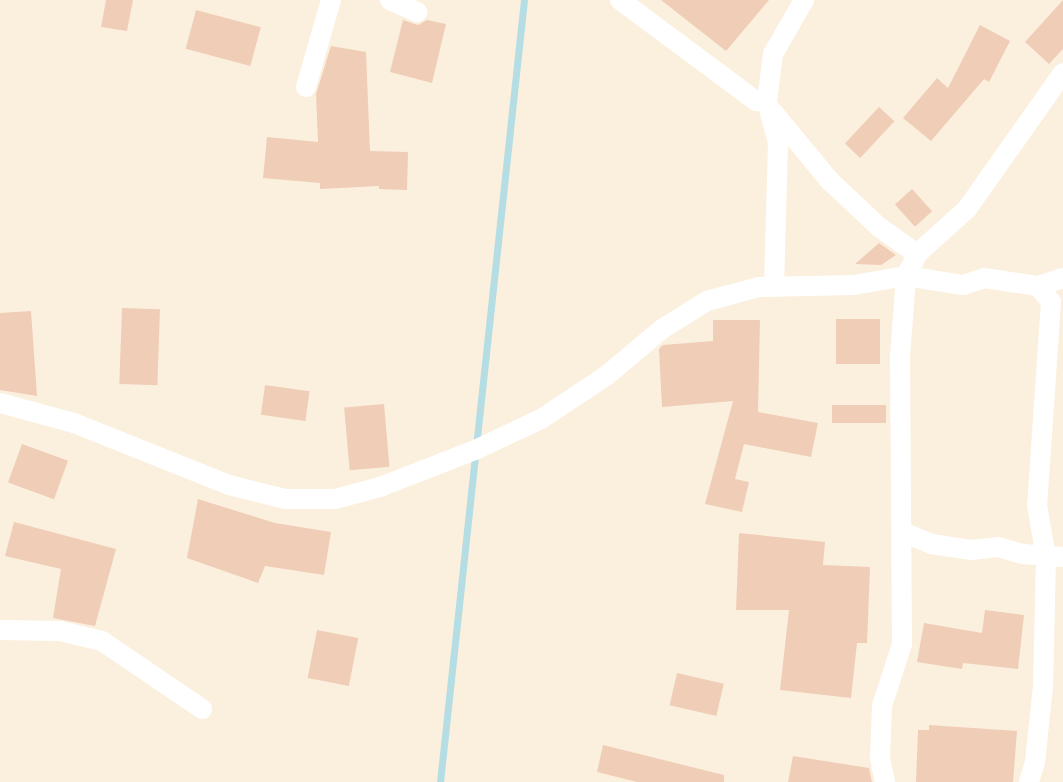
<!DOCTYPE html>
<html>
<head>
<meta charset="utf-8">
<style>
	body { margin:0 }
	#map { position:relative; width:1063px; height:782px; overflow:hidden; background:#fbf0de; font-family:Mulish,sans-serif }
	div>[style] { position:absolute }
	.stream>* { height:7px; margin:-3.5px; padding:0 3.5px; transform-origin:3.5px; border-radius:3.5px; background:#b4dde4 }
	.building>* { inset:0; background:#f0cdb7; transform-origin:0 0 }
	.street>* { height:20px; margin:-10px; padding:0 10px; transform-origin:10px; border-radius:10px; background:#fff }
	span { translate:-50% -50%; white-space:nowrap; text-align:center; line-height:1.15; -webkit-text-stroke:6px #fff4e4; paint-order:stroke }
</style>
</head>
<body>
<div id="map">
	<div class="stream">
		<div style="left:440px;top:782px;width:786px;rotate:-83.87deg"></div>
	</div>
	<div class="building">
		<div style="clip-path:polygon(106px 0,133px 0,127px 31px,101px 27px)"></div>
		<div style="clip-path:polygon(661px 0,769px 0,726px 51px)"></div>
		<div style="clip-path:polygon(1063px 0,1063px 49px,1049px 64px,1025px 42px)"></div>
		<div style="left:196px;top:10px;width:67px;height:40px;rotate:15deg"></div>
		<div style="clip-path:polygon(403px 20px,418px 25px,427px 20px,446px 24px,432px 83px,390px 72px)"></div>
		<div style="clip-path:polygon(980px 25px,1010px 41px,989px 82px,984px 79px,931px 141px,903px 118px,937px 78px,948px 88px)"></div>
		<div style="clip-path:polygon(331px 46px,366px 52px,370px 151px,408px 152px,407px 190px,379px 189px,379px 186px,320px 189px,320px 183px,263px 178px,267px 137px,318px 142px,316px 94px)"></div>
		<div style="left:879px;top:107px;width:21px;height:50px;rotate:43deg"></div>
		<div style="left:912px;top:189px;width:30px;height:23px;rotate:48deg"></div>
		<div style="clip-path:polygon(879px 243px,896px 255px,881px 265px,855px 264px)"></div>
		<div style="left:122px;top:308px;width:38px;height:76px;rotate:2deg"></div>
		<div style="clip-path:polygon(31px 311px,37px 396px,0 390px,0 313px)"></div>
		<div style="left:836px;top:319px;width:44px;height:45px"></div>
		<div style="clip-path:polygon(713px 320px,760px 320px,758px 412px,818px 423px,811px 457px,744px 444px,735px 479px,749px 482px,742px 512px,705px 504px,733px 401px,662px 407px,659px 349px,663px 345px,713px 341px)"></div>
		<div style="left:265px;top:385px;width:45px;height:30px;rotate:8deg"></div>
		<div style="left:384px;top:404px;width:63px;height:40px;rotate:85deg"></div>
		<div style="left:832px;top:405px;width:54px;height:18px"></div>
		<div style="left:22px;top:444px;width:49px;height:41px;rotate:20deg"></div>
		<div style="clip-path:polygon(198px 499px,275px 523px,331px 532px,324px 575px,265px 566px,258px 583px,187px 558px)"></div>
		<div style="clip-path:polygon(14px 522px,116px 549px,95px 626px,53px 618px,61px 569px,5px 556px)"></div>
		<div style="clip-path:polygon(739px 533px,825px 542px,823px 565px,870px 567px,867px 643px,857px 643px,851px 698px,780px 690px,789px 610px,736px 610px)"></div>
		<div style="clip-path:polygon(985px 610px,1024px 615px,1018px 669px,963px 663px,962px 669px,917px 662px,924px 623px,982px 633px)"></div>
		<div style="left:317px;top:630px;width:42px;height:49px;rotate:11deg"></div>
		<div style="left:677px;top:673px;width:48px;height:33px;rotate:13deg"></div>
		<div style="clip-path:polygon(929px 725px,1017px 731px,1013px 782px,916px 782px,918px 730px,929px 730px)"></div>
		<div style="clip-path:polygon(603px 745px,724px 775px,724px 782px,637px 782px,597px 772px)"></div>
		<div style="clip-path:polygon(793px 756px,869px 768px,872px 782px,788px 782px)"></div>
	</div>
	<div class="street">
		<div style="left:390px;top:0;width:30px;rotate:24deg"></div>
		<div style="left:620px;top:0;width:169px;rotate:36.6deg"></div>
		<div style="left:756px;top:101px;width:11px;rotate:5deg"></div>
		<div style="left:306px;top:87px;width:91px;rotate:-74deg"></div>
		<div style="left:773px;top:112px;width:88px;rotate:50.5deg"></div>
		<div style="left:829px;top:180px;width:69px;rotate:43.2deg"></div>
		<div style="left:879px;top:227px;width:47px;rotate:35.4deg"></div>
		<div style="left:774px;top:286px;width:143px;rotate:-88.4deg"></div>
		<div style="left:778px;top:143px;width:42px;rotate:-105deg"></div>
		<div style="left:767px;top:102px;width:48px;rotate:-82.9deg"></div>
		<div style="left:773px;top:54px;width:62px;rotate:-60.1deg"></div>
		<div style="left:1038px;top:286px;width:26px;rotate:-18deg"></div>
		<div style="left:0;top:403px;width:77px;rotate:15.1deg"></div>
		<div style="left:74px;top:423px;width:167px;rotate:21.8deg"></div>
		<div style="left:229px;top:485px;width:58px;rotate:14deg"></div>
		<div style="left:285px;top:499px;width:50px"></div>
		<div style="left:335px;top:499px;width:47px;rotate:-14.9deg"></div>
		<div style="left:380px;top:487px;width:102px;rotate:-21.3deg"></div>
		<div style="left:475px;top:450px;width:73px;rotate:-25.2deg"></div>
		<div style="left:541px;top:419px;width:78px;rotate:-33.5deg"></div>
		<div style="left:606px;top:376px;width:73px;rotate:-40deg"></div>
		<div style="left:662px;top:329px;width:53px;rotate:-31.9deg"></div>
		<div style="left:707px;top:301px;width:54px;rotate:-15.1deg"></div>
		<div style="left:759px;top:287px;width:95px;rotate:-1.2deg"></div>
		<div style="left:854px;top:285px;width:53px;rotate:-9.8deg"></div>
		<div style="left:906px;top:276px;width:58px;rotate:9deg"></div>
		<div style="left:963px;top:285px;width:22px;rotate:-18deg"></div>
		<div style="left:984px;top:278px;width:55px;rotate:8.4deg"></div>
		<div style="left:1038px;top:286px;width:21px;rotate:51deg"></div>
		<div style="left:1051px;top:302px;width:203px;rotate:93.9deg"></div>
		<div style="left:1037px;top:505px;width:53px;rotate:80.2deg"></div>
		<div style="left:1046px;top:557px;width:129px;rotate:91.3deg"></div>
		<div style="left:1043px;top:686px;width:76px;rotate:96deg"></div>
		<div style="left:1035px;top:762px;width:21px;rotate:107deg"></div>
		<div style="left:902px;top:532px;width:31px;rotate:22deg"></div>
		<div style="left:931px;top:544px;width:40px;rotate:8.5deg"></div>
		<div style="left:971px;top:550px;width:27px;rotate:-6deg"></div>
		<div style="left:998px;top:547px;width:26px;rotate:16deg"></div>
		<div style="left:1023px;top:554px;width:40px;rotate:4.3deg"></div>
		<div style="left:0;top:630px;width:60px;rotate:1deg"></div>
		<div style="left:60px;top:631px;width:43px;rotate:13.4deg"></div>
		<div style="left:102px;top:641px;width:121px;rotate:34.2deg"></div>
		<div style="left:885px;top:782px;width:25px;rotate:-102deg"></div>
		<div style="left:880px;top:758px;width:52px;rotate:-87.8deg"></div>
		<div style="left:882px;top:706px;width:65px;rotate:-72.1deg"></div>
		<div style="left:902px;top:644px;width:288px;rotate:-90.4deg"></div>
		<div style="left:900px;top:356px;width:80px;rotate:-85.7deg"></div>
		<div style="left:906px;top:276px;width:25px;rotate:-63deg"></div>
		<div style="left:917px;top:254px;width:67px;rotate:-42deg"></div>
		<div style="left:967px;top:209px;width:166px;rotate:-54.8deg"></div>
	</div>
</div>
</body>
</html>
